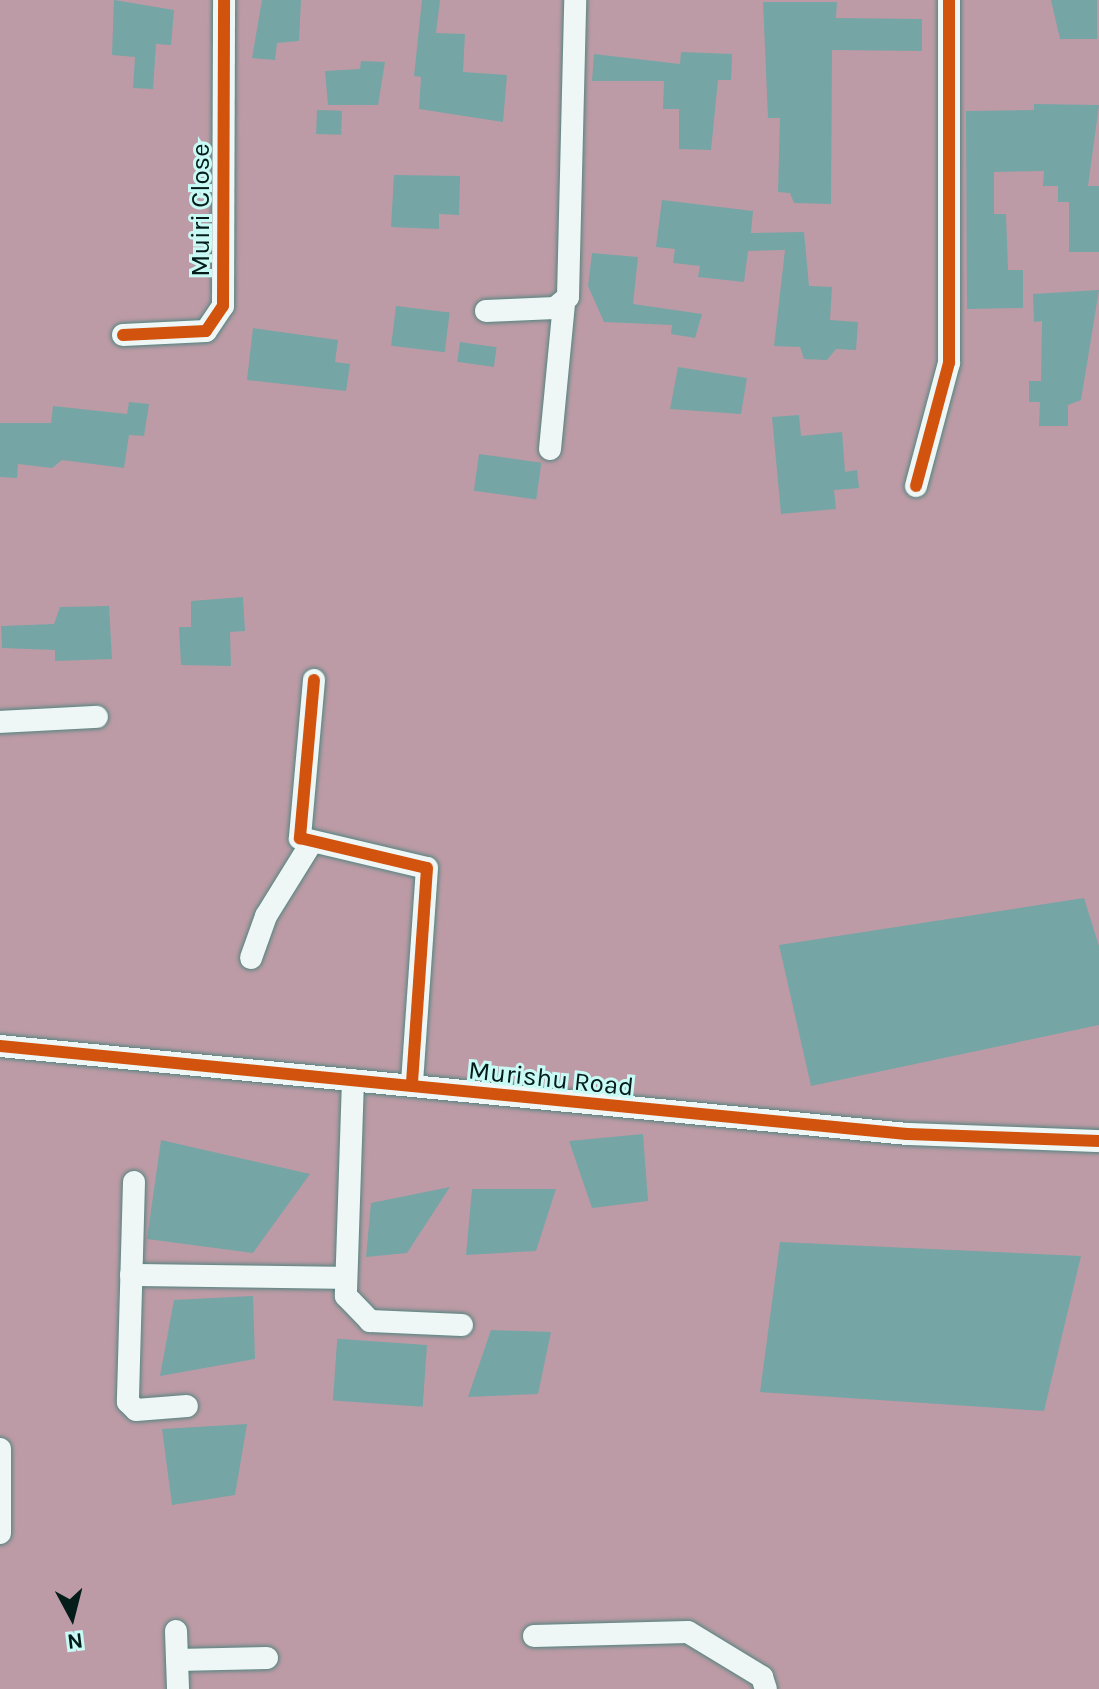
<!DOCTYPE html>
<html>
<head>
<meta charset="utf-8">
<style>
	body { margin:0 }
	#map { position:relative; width:1099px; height:1689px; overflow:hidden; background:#8ecbc5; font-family:Karla,sans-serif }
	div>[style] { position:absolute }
	.green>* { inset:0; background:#bd9ba6; transform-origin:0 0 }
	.building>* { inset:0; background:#76a5a5; transform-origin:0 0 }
	.roads { filter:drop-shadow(0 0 2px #53847f) drop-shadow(0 0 2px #53847f) }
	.minor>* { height:22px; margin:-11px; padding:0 11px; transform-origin:11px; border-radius:11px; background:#eef7f6 }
	.cycleway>* { height:12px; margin:-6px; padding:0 6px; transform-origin:6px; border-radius:6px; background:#d1530d }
	span { translate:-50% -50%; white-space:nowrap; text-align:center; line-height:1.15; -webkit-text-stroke:6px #c8fbf5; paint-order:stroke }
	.street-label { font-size:26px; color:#041c1a }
	.north { position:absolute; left:32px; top:1577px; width:80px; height:80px; -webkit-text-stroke:6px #c8fbf5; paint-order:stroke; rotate:173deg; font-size:22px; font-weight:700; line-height:32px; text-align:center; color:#041c1a }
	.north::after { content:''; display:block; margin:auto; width:28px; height:36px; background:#041c1a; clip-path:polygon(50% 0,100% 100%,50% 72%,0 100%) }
</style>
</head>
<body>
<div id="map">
	<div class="green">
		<div style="left:0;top:0;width:1099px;height:1689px"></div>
	</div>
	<div class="building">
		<div style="clip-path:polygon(114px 0,174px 10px,171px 45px,156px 44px,153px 89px,133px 88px,135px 57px,112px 55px)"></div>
		<div style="clip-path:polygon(262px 0,301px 0,299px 41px,277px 43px,275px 60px,252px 58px)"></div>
		<div style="clip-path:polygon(422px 0,440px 0,436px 33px,465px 34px,463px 72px,507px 75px,503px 122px,419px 109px,421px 77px,414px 76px)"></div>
		<div style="clip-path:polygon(1051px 0,1097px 0,1097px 39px,1060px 39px)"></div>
		<div style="clip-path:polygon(763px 2px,837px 2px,836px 18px,922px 19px,922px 51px,832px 50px,831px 204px,794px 203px,790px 193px,778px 192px,780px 118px,768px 118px)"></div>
		<div style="clip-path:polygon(681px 52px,732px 54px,731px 80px,718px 80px,711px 150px,679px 149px,679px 109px,663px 109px,664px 81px,592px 81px,594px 54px,680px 64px)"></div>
		<div style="clip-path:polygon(361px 61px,385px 62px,378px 105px,328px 105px,325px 71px,360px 69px)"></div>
		<div style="clip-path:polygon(1034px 104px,1099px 105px,1088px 186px,1099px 186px,1099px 252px,1069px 252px,1069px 202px,1058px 202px,1058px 186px,1043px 186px,1044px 171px,994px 172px,994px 214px,1006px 214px,1008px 270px,1023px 270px,1023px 308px,967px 309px,966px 111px,1034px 110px)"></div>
		<div style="left:317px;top:110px;width:25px;height:24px;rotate:2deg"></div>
		<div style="clip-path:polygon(394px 175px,460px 176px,459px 215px,439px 214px,439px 229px,391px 227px)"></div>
		<div style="clip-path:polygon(662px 200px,753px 211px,751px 233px,804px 232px,809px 286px,832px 287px,830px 320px,858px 322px,856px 350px,836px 349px,827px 360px,804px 359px,800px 347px,774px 346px,785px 250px,748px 251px,744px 282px,698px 277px,700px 266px,673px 263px,675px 249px,656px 247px)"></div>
		<div style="clip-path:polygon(592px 253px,638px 257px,633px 304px,702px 314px,695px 338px,671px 334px,672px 325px,604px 322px,588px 286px)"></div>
		<div style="clip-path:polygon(1099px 290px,1081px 400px,1068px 405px,1068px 426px,1039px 426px,1040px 402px,1029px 402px,1029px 381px,1041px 381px,1042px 321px,1034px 322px,1033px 294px)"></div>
		<div style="left:396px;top:306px;width:54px;height:40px;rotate:7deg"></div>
		<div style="clip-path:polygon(253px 328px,338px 340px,335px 362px,350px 364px,346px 391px,247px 380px)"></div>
		<div style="left:460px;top:342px;width:37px;height:20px;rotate:8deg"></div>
		<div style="clip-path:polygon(678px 367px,747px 378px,741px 414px,670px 409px)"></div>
		<div style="clip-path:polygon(129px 402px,149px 404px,144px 436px,129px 435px,124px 468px,62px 460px,52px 468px,18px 464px,17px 478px,0 477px,0 423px,51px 423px,53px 406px,127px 414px)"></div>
		<div style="clip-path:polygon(799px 415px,801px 436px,842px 432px,845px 472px,857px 470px,859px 488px,834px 490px,836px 509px,781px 514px,772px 417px)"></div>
		<div style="left:479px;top:454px;width:63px;height:37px;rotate:8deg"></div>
		<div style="clip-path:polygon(243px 597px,245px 631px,230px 632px,231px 666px,181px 665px,179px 627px,191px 627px,191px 601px)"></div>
		<div style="clip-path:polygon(109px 606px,112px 659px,55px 661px,55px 650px,2px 648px,1px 626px,54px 624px,60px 607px)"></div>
		<div style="clip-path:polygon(1084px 898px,1099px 946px,1099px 1025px,811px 1086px,779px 945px)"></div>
		<div style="clip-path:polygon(643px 1134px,648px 1201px,592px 1208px,569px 1141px)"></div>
		<div style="clip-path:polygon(161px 1140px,310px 1174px,253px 1253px,147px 1239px)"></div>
		<div style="clip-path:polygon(450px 1187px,407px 1253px,366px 1257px,371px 1203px)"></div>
		<div style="clip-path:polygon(472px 1189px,556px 1189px,536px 1251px,466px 1255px)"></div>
		<div style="clip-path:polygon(780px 1242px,1081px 1256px,1044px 1411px,760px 1392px)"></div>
		<div style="clip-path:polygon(253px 1296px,255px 1359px,160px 1376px,174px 1300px)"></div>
		<div style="clip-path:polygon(491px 1330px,551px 1332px,538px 1394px,468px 1397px)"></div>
		<div style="left:427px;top:1345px;width:62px;height:90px;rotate:94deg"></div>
		<div style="clip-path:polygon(247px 1424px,235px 1495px,172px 1505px,162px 1429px)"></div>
	</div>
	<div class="roads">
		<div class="minor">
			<div style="left:486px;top:311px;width:69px;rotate:-2.5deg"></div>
			<div style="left:555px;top:308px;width:17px;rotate:-40deg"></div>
			<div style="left:568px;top:297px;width:297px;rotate:-88.6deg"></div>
			<div style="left:123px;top:335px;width:83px;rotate:-2.8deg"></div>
			<div style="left:206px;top:331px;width:30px;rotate:-56deg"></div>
			<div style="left:223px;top:306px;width:306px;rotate:-89.8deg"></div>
			<div style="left:550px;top:449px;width:147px;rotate:-84.5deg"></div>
			<div style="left:916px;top:486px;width:127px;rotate:-75deg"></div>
			<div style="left:949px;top:363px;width:363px;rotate:-90deg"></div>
			<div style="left:314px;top:680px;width:159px;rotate:95.1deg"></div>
			<div style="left:300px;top:838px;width:130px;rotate:13.3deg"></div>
			<div style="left:427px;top:868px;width:218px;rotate:94deg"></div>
			<div style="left:0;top:722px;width:97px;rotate:-3deg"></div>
			<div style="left:251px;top:958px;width:45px;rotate:-70.3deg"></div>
			<div style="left:266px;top:916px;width:84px;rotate:-58.2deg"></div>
			<div style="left:0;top:1046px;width:911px;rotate:5.54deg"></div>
			<div style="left:907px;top:1134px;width:192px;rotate:2.1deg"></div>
			<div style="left:353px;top:1080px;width:216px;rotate:91.9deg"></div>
			<div style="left:346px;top:1296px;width:35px;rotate:46deg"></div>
			<div style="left:370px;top:1321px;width:92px;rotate:2.5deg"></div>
			<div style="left:134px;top:1182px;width:220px;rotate:91.6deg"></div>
			<div style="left:128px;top:1402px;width:11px;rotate:45deg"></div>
			<div style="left:136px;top:1410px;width:51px;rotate:-4.5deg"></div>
			<div style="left:131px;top:1275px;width:212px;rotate:0.8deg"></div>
			<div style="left:0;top:1449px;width:84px;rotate:90deg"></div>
			<div style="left:176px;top:1631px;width:58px;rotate:88deg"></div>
			<div style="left:534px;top:1636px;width:154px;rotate:-1.5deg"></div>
			<div style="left:688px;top:1632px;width:87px;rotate:31.3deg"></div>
			<div style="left:762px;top:1677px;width:13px;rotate:72deg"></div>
			<div style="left:177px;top:1660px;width:90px;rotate:-1.3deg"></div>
		</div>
	</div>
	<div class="cycleway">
		<div style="left:123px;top:335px;width:83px;rotate:-2.8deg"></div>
		<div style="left:206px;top:331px;width:30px;rotate:-56deg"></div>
		<div style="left:223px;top:306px;width:306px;rotate:-89.8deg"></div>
		<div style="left:916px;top:486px;width:127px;rotate:-75deg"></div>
		<div style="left:949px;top:363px;width:363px;rotate:-90deg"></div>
		<div style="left:314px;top:680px;width:159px;rotate:95.1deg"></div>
		<div style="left:300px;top:838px;width:130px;rotate:13.3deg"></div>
		<div style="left:427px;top:868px;width:218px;rotate:94deg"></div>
		<div style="left:0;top:1046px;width:911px;rotate:5.54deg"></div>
		<div style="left:907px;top:1134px;width:192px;rotate:2.1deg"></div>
	</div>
	<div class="street-label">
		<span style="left:201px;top:210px;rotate:-90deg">Muiri Close</span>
		<span style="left:551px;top:1079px;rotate:6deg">Murishu Road</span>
	</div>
	<div class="north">N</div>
</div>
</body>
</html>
